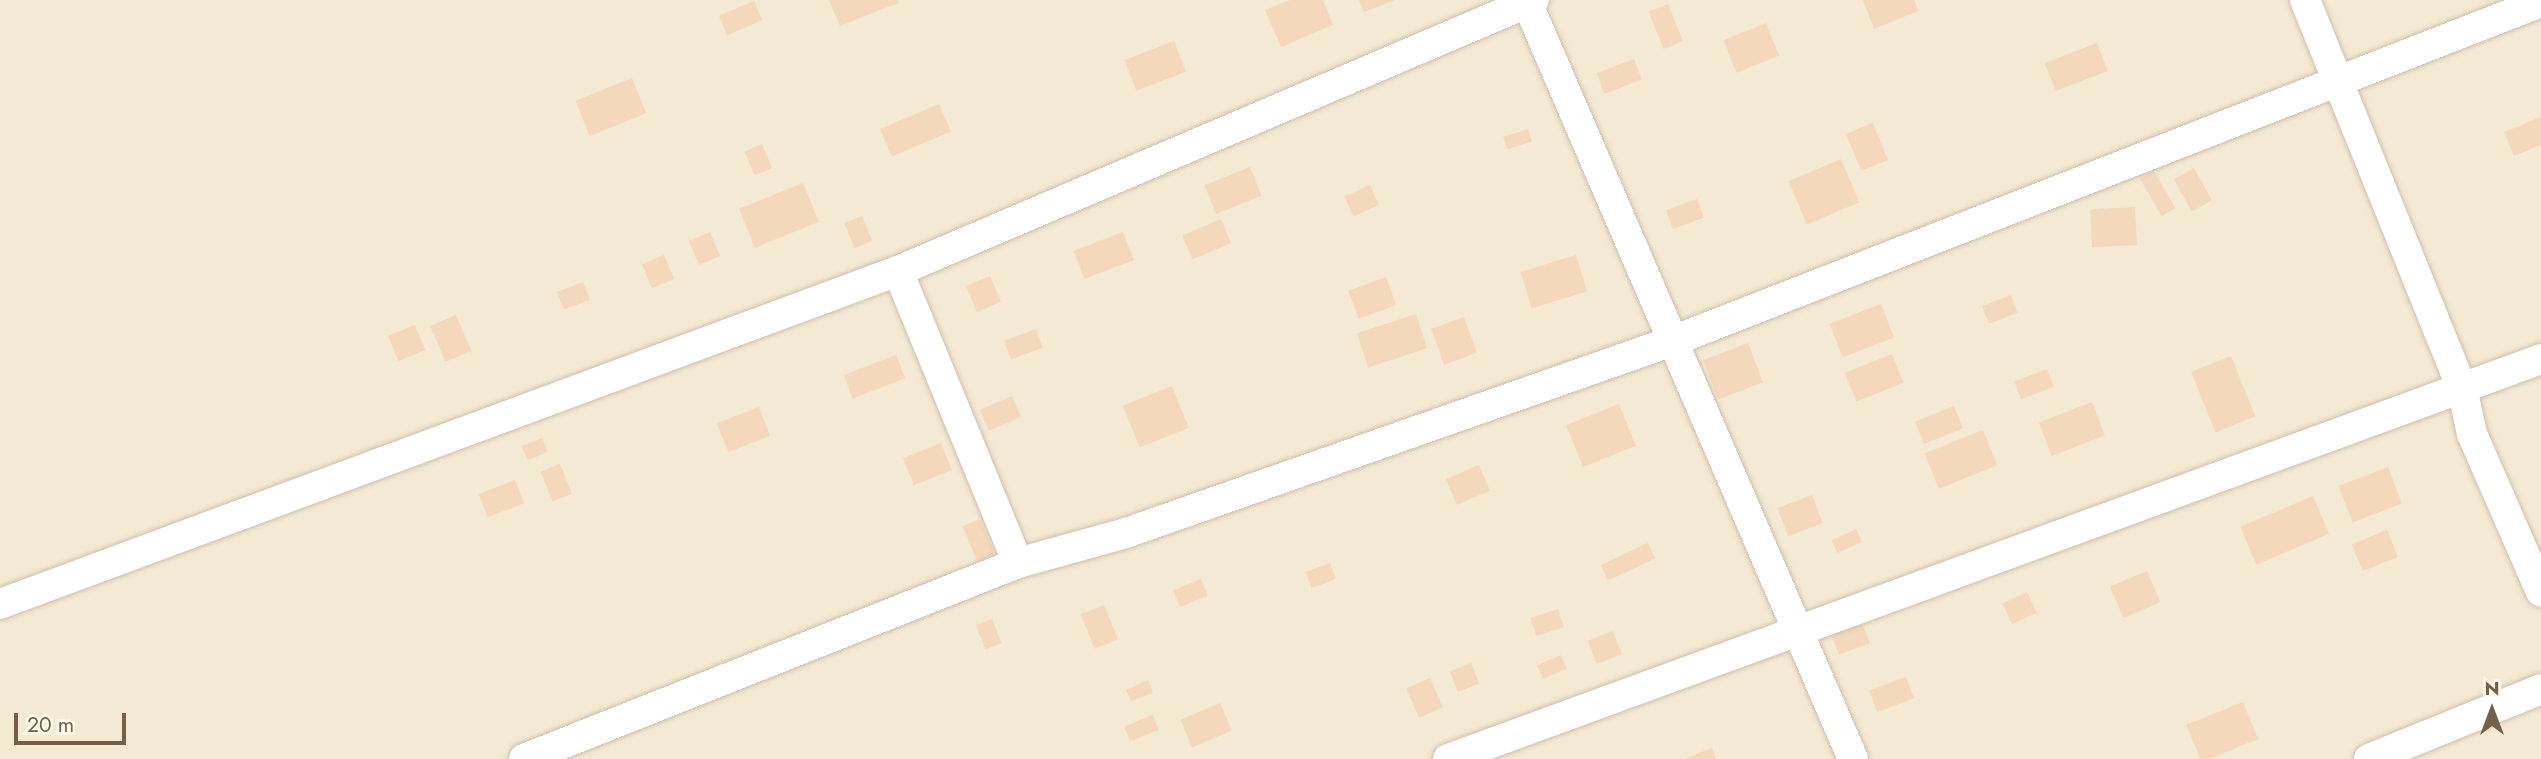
<!DOCTYPE html>
<html>
<head>
<meta charset="utf-8">
<style>
	body { margin:0 }
	#map { position:relative; width:2541px; height:759px; overflow:hidden; background:#fdf6e4; font-family:Jost,sans-serif }
	div>[style] { position:absolute }
	.residential>* { inset:0; background:#f4e9d3; transform-origin:0 0 }
	.building>* { inset:0; background:#f3d8bc; transform-origin:0 0 }
	.roads { filter:drop-shadow(0 0 2px #cebfab) drop-shadow(0 0 2px #cebfab) }
	.street>* { height:30px; margin:-15px; padding:0 15px; transform-origin:15px; border-radius:15px; background:#fff }
	span { translate:-50% -50%; white-space:nowrap; text-align:center; line-height:1.15; -webkit-text-stroke:5px #fffaeb; paint-order:stroke }
	.north { position:absolute; left:2457px; top:675px; width:70px; height:70px; -webkit-text-stroke:5px #fffaeb; paint-order:stroke; rotate:0deg; font-size:19px; font-weight:700; line-height:28px; text-align:center; color:#765f49 }
	.north::after { content:''; display:block; margin:auto; width:24px; height:32px; background:#765f49; clip-path:polygon(50% 0,100% 100%,50% 72%,0 100%) }
	.scale { position:absolute; left:14px; top:713px; width:112px; height:32px; box-sizing:border-box; border:4px solid #765f49; border-top:0; padding-left:9px; font-size:21px; line-height:24px; white-space:nowrap; color:#765f49; -webkit-text-stroke:5px #fffaeb; paint-order:stroke }
</style>
</head>
<body>
<div id="map">
	<div class="residential">
		<div style="left:0;top:0;width:2541px;height:759px"></div>
	</div>
	<div class="building">
		<div style="clip-path:polygon(829px 0,897px 0,898px 3px,840px 26px)"></div>
		<div style="clip-path:polygon(1290px 0,1323px 0,1333px 25px,1281px 47px,1265px 10px)"></div>
		<div style="clip-path:polygon(1359px 0,1395px 0,1364px 12px)"></div>
		<div style="clip-path:polygon(1863px 0,1914px 0,1918px 11px,1874px 29px)"></div>
		<div style="left:754px;top:1px;width:21px;height:38px;rotate:67deg"></div>
		<div style="left:1668px;top:4px;width:40px;height:21px;rotate:68deg"></div>
		<div style="left:1766px;top:23px;width:35px;height:46px;rotate:68deg"></div>
		<div style="left:1174px;top:41px;width:33px;height:53px;rotate:69deg"></div>
		<div style="left:2097px;top:43px;width:30px;height:56px;rotate:69deg"></div>
		<div style="left:1634px;top:59px;width:22px;height:40px;rotate:69deg"></div>
		<div style="left:632px;top:78px;width:38px;height:61px;rotate:68deg"></div>
		<div style="left:939px;top:104px;width:30px;height:64px;rotate:67deg"></div>
		<div style="clip-path:polygon(2541px 117px,2541px 145px,2514px 156px,2504px 132px)"></div>
		<div style="left:1873px;top:123px;width:40px;height:29px;rotate:68deg"></div>
		<div style="left:1528px;top:129px;width:13px;height:26px;rotate:72deg"></div>
		<div style="left:762px;top:144px;width:26px;height:19px;rotate:67deg"></div>
		<div style="left:1841px;top:159px;width:47px;height:57px;rotate:67deg"></div>
		<div style="left:1250px;top:167px;width:31px;height:49px;rotate:68deg"></div>
		<div style="left:2194px;top:168px;width:37px;height:23px;rotate:61deg"></div>
		<div style="left:2154px;top:171px;width:43px;height:16px;rotate:60deg"></div>
		<div style="left:803px;top:183px;width:42px;height:69px;rotate:68deg"></div>
		<div style="left:1370px;top:185px;width:22px;height:28px;rotate:66deg"></div>
		<div style="left:1697px;top:199px;width:20px;height:33px;rotate:70deg"></div>
		<div style="left:2135px;top:207px;width:38px;height:45px;rotate:87deg"></div>
		<div style="left:862px;top:216px;width:27px;height:19px;rotate:68deg"></div>
		<div style="left:1221px;top:219px;width:26px;height:42px;rotate:67deg"></div>
		<div style="left:710px;top:232px;width:26px;height:23px;rotate:67deg"></div>
		<div style="left:1123px;top:232px;width:30px;height:53px;rotate:69deg"></div>
		<div style="left:664px;top:255px;width:26px;height:24px;rotate:67deg"></div>
		<div style="left:1576px;top:255px;width:38px;height:58px;rotate:73deg"></div>
		<div style="left:990px;top:276px;width:28px;height:26px;rotate:67deg"></div>
		<div style="left:1386px;top:277px;width:30px;height:40px;rotate:70deg"></div>
		<div style="left:583px;top:282px;width:19px;height:28px;rotate:69deg"></div>
		<div style="left:2011px;top:295px;width:19px;height:31px;rotate:69deg"></div>
		<div style="left:1881px;top:304px;width:36px;height:55px;rotate:69deg"></div>
		<div style="left:1416px;top:314px;width:36px;height:62px;rotate:72deg"></div>
		<div style="left:456px;top:315px;width:39px;height:28px;rotate:67deg"></div>
		<div style="left:1464px;top:317px;width:38px;height:35px;rotate:70deg"></div>
		<div style="left:415px;top:325px;width:27px;height:29px;rotate:68deg"></div>
		<div style="left:1036px;top:329px;width:20px;height:34px;rotate:70deg"></div>
		<div style="left:1748px;top:343px;width:42px;height:48px;rotate:69deg"></div>
		<div style="left:1892px;top:354px;width:31px;height:51px;rotate:68deg"></div>
		<div style="left:896px;top:355px;width:25px;height:56px;rotate:69deg"></div>
		<div style="left:2231px;top:356px;width:65px;height:43px;rotate:68deg"></div>
		<div style="left:2047px;top:369px;width:19px;height:35px;rotate:69deg"></div>
		<div style="left:1172px;top:386px;width:45px;height:53px;rotate:68deg"></div>
		<div style="left:1012px;top:396px;width:23px;height:35px;rotate:67deg"></div>
		<div style="left:2092px;top:402px;width:36px;height:57px;rotate:69deg"></div>
		<div style="left:1619px;top:404px;width:45px;height:57px;rotate:68deg"></div>
		<div style="left:1954px;top:406px;width:24px;height:42px;rotate:68deg"></div>
		<div style="left:759px;top:407px;width:31px;height:45px;rotate:69deg"></div>
		<div style="left:1983px;top:430px;width:38px;height:63px;rotate:68deg"></div>
		<div style="left:542px;top:438px;width:15px;height:22px;rotate:67deg"></div>
		<div style="left:941px;top:443px;width:29px;height:41px;rotate:68deg"></div>
		<div style="left:560px;top:464px;width:32px;height:21px;rotate:68deg"></div>
		<div style="left:1479px;top:465px;width:28px;height:36px;rotate:67deg"></div>
		<div style="left:2388px;top:467px;width:39px;height:53px;rotate:69deg"></div>
		<div style="left:515px;top:480px;width:25px;height:39px;rotate:69deg"></div>
		<div style="left:1812px;top:495px;width:30px;height:37px;rotate:69deg"></div>
		<div style="left:2313px;top:496px;width:41px;height:79px;rotate:67deg"></div>
		<div style="left:980px;top:519px;width:38px;height:19px;rotate:67deg"></div>
		<div style="left:1856px;top:529px;width:14px;height:27px;rotate:65deg"></div>
		<div style="left:2387px;top:530px;width:29px;height:38px;rotate:68deg"></div>
		<div style="left:1648px;top:543px;width:17px;height:52px;rotate:65deg"></div>
		<div style="left:1330px;top:563px;width:17px;height:26px;rotate:69deg"></div>
		<div style="left:2147px;top:571px;width:34px;height:40px;rotate:67deg"></div>
		<div style="left:1201px;top:579px;width:18px;height:30px;rotate:68deg"></div>
		<div style="left:2027px;top:592px;width:23px;height:27px;rotate:65deg"></div>
		<div style="left:1104px;top:605px;width:37px;height:25px;rotate:68deg"></div>
		<div style="left:1558px;top:609px;width:19px;height:29px;rotate:72deg"></div>
		<div style="left:1859px;top:615px;width:30px;height:33px;rotate:69deg"></div>
		<div style="left:992px;top:619px;width:26px;height:17px;rotate:69deg"></div>
		<div style="left:1613px;top:631px;width:25px;height:27px;rotate:69deg"></div>
		<div style="left:1561px;top:655px;width:15px;height:26px;rotate:67deg"></div>
		<div style="left:1471px;top:663px;width:22px;height:23px;rotate:68deg"></div>
		<div style="left:1906px;top:677px;width:23px;height:39px;rotate:70deg"></div>
		<div style="left:1430px;top:678px;width:32px;height:26px;rotate:66deg"></div>
		<div style="clip-path:polygon(1148px 680px,1153px 693px,1131px 701px,1126px 690px)"></div>
		<div style="left:2243px;top:702px;width:40px;height:61px;rotate:68deg"></div>
		<div style="left:1220px;top:703px;width:30px;height:43px;rotate:67deg"></div>
		<div style="left:1153px;top:715px;width:16px;height:31px;rotate:68deg"></div>
		<div style="clip-path:polygon(1712px 748px,1716px 759px,1684px 759px)"></div>
	</div>
	<div class="roads">
		<div class="street">
			<div style="left:1526px;top:0;width:826px;rotate:66.69deg"></div>
			<div style="left:2305px;top:0;width:419px;rotate:68deg"></div>
			<div style="left:2462px;top:388px;width:47px;rotate:77.7deg"></div>
			<div style="left:2472px;top:434px;width:172px;rotate:66.4deg"></div>
			<div style="left:898px;top:271px;width:316px;rotate:67.7deg"></div>
			<div style="left:0;top:604px;width:958px;rotate:-20.35deg"></div>
			<div style="left:898px;top:271px;width:691px;rotate:-23.08deg"></div>
			<div style="left:524px;top:759px;width:531px;rotate:-21.64deg"></div>
			<div style="left:1018px;top:563px;width:112px;rotate:-15.5deg"></div>
			<div style="left:1126px;top:533px;width:577px;rotate:-19.35deg"></div>
			<div style="left:1670px;top:342px;width:935px;rotate:-21.32deg"></div>
			<div style="left:1448px;top:759px;width:1164px;rotate:-20.1deg"></div>
			<div style="left:2369px;top:759px;width:186px;rotate:-22.1deg"></div>
		</div>
	</div>
	<div class="north">N</div>
	<div class="scale">20 m</div>
</div>
</body>
</html>
